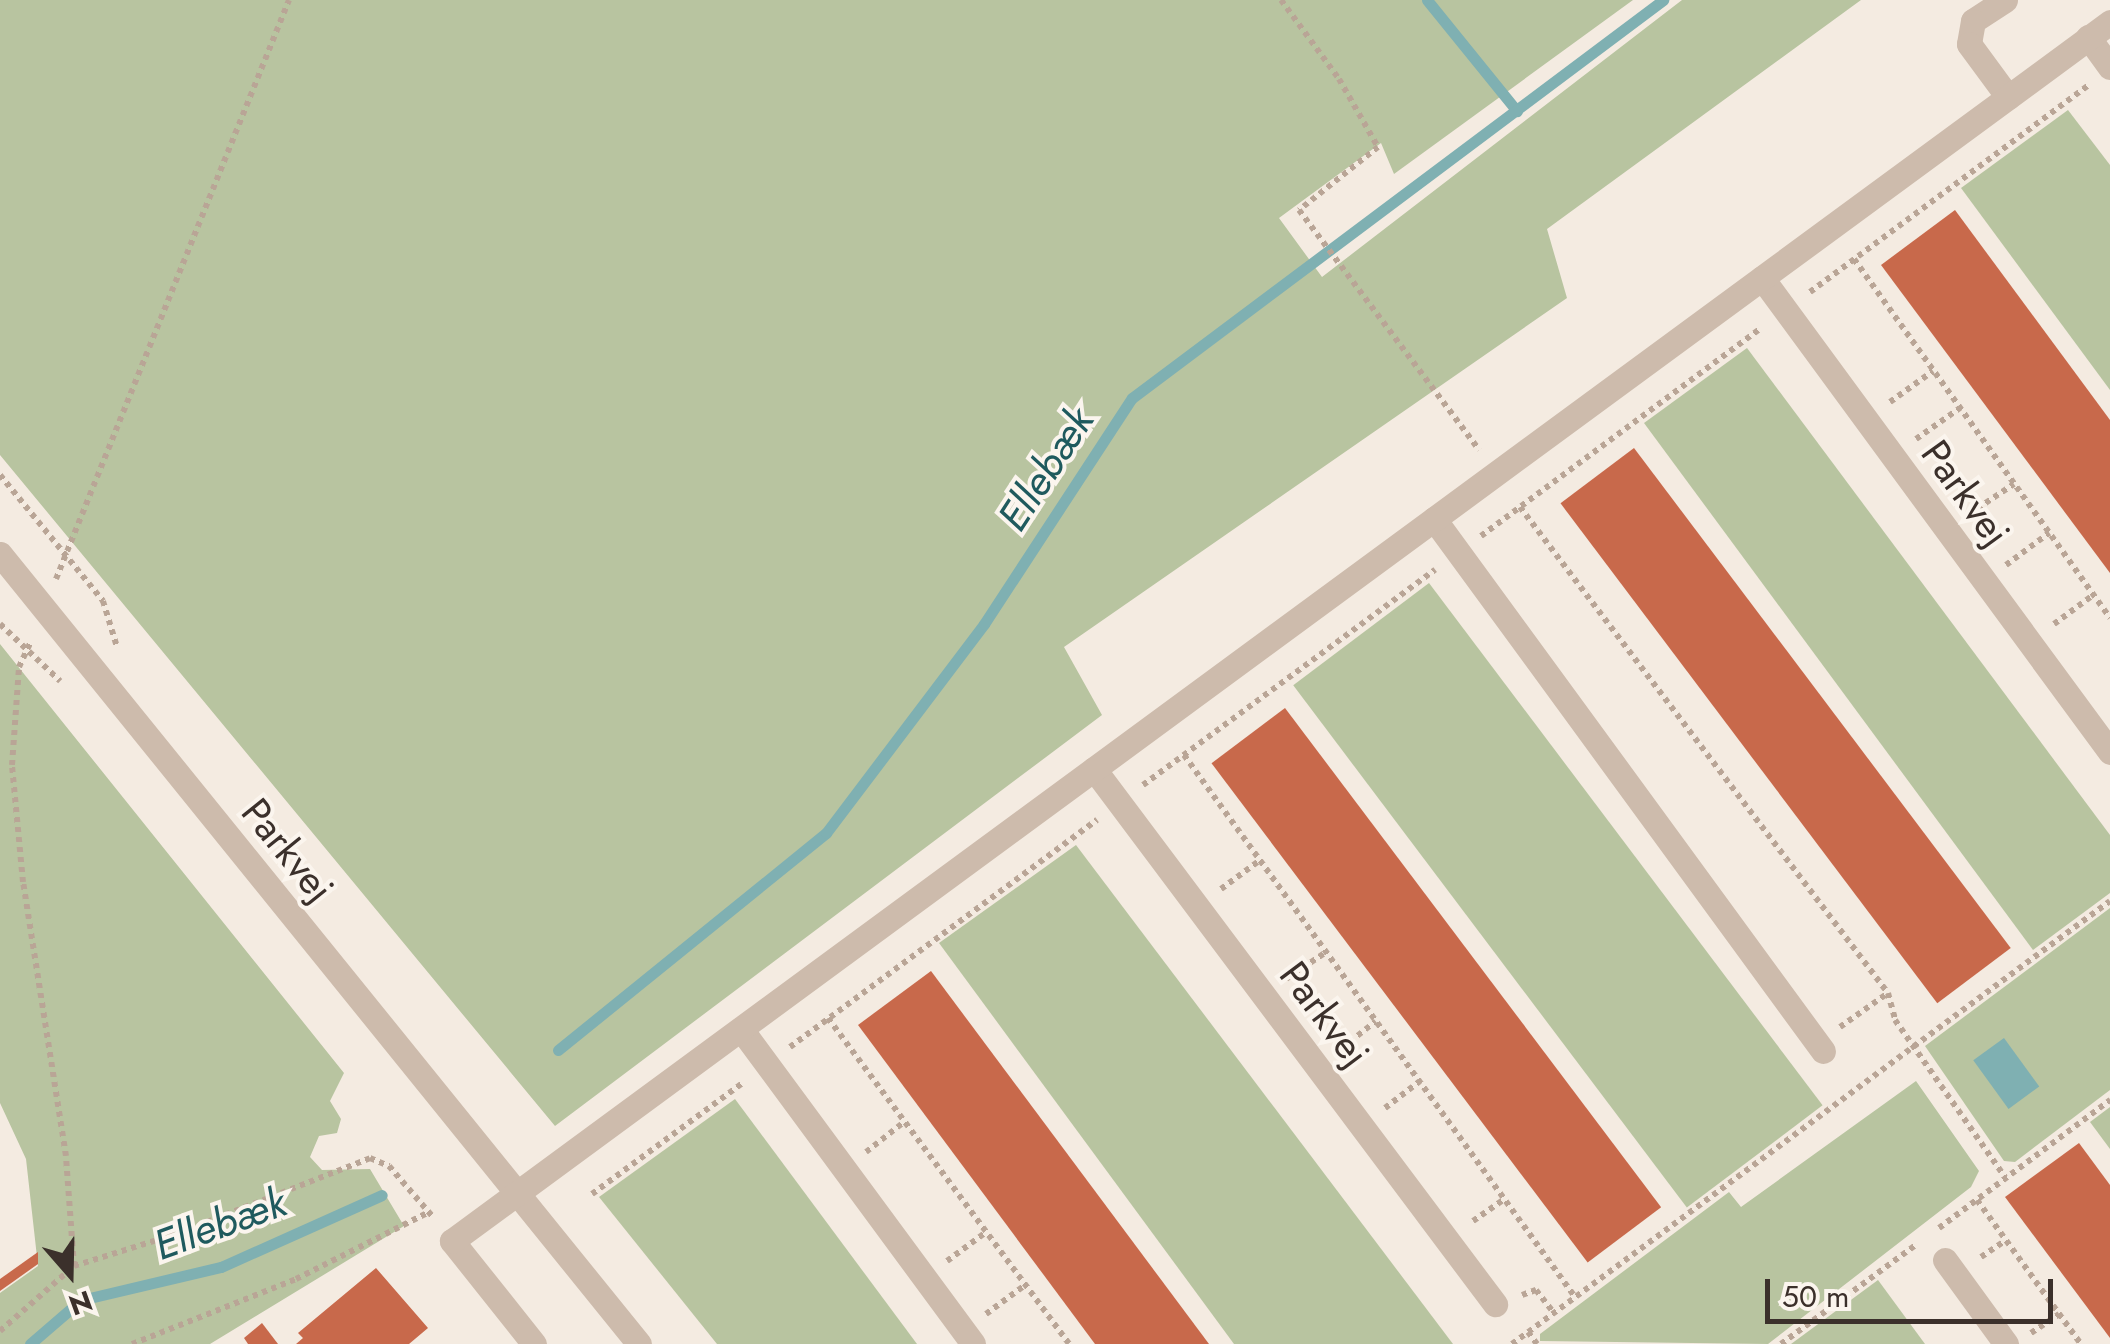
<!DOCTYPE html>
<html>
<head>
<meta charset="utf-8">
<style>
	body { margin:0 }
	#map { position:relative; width:2110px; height:1344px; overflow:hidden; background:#f4ebe1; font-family:Jost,sans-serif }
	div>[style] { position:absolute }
	.green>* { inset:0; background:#b8c4a0; transform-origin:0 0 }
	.water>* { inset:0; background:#7fb0b2; transform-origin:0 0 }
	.stream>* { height:11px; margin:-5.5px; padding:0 5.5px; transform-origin:5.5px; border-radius:5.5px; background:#7fb0b2 }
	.building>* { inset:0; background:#c8694b; transform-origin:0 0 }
	.path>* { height:6px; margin-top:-3px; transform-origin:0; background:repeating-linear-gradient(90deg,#b9a596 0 5px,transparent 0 10px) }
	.minor>* { height:25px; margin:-12.5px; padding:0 12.5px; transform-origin:12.5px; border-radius:12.5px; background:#cdbbac }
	span { translate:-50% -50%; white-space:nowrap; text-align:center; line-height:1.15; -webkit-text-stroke:8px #fbf5ee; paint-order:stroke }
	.street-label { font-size:40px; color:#3b302b }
	.water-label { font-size:42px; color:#1f5a5e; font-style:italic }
	.north { position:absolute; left:20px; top:1224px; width:100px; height:100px; -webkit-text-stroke:8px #fbf5ee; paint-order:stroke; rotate:160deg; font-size:28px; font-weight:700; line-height:40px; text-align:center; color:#3b302b }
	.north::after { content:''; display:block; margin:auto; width:35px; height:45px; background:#3b302b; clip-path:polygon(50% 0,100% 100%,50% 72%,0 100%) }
	.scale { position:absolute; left:1765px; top:1279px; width:288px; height:45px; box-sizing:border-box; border:5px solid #3b302b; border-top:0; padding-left:12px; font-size:30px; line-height:35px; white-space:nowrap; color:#3b302b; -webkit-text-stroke:8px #fbf5ee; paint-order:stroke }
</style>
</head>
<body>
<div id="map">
	<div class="green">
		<div style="clip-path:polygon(0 0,1633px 0,1394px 174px,1381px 143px,1279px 218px,1322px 277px,1682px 0,1861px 0,1547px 229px,1567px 298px,1064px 647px,1102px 715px,555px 1126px,0 455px)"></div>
		<div style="clip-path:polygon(2068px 110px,2110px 165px,2110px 390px,1961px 188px)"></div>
		<div style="clip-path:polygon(1747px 348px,2110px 835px,2110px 893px,2033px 950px,1644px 423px)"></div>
		<div style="left:1429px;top:583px;width:654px;height:170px;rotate:53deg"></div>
		<div style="clip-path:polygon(0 644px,344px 1073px,330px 1101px,341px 1119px,337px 1133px,319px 1136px,310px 1157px,322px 1170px,370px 1169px,404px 1226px,210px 1344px,0 1344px,0 1293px,38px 1266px,26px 1159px,0 1103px)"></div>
		<div style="clip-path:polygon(1076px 845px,1453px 1344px,1234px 1344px,939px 943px)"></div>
		<div style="clip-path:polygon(2110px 908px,2110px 1090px,2015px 1162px,2004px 1161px,1925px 1046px)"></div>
		<div style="clip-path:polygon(1916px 1081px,1979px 1171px,1971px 1187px,1768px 1344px,1540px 1341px,1540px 1334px,1729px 1192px,1741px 1207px)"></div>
		<div style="clip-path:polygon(735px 1099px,917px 1344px,717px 1344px,599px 1197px)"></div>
		<div style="clip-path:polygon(2110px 1107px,2110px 1149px,2090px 1122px)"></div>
		<div style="clip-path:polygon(1878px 1280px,1925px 1344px,1791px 1344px)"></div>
	</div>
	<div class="water">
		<div style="left:2004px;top:1038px;width:60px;height:38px;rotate:54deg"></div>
	</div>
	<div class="stream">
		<div style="left:1427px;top:0;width:143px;rotate:51deg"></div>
		<div style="left:558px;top:1050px;width:345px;rotate:-39deg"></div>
		<div style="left:826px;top:833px;width:262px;rotate:-52.9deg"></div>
		<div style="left:984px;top:624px;width:270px;rotate:-56.8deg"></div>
		<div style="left:1132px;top:398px;width:664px;rotate:-36.85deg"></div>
		<div style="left:30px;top:1344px;width:67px;rotate:-40.8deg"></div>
		<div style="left:81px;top:1300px;width:144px;rotate:-13.3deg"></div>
		<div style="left:221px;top:1267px;width:176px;rotate:-24.1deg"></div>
	</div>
	<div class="building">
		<div style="clip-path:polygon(1955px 210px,2110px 420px,2110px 573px,1881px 265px)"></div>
		<div style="left:1634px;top:448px;width:626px;height:92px;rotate:53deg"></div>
		<div style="left:1285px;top:708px;width:625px;height:92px;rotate:53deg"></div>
		<div style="clip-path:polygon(931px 971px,1209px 1344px,1095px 1344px,858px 1025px)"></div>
		<div style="clip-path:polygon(2079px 1143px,2110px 1185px,2110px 1338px,2005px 1197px)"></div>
		<div style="clip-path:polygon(38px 1252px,38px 1264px,0 1291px,0 1279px)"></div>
		<div style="clip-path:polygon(376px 1268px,428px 1328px,409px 1344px,296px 1344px,303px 1338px,298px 1333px)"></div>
		<div style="clip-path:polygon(262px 1323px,278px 1344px,248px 1344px,244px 1338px)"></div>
	</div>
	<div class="path">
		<div style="left:1281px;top:0;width:98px;rotate:53.7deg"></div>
		<div style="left:1339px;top:79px;width:78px;rotate:60.2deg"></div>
		<div style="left:1378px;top:147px;width:101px;rotate:141.4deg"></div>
		<div style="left:1299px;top:210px;width:300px;rotate:53.1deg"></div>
		<div style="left:1854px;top:259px;width:441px;rotate:54.5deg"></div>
		<div style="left:1810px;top:292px;width:347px;rotate:-36.6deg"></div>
		<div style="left:1890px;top:402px;width:53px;rotate:-35.8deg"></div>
		<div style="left:1916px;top:439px;width:54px;rotate:-35.2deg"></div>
		<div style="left:0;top:475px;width:163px;rotate:50.7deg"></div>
		<div style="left:103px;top:601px;width:48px;rotate:73.1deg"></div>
		<div style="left:1520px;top:507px;width:610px;rotate:52.87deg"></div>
		<div style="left:1888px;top:993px;width:28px;rotate:75deg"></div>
		<div style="left:1895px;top:1020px;width:192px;rotate:55deg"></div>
		<div style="left:1969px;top:514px;width:54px;rotate:-33.7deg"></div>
		<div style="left:1481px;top:536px;width:347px;rotate:-36.6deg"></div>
		<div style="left:2006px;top:565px;width:54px;rotate:-36.7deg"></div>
		<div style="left:56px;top:579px;width:624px;rotate:-68.08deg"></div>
		<div style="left:0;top:624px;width:83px;rotate:43.5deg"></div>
		<div style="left:2054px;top:624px;width:49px;rotate:-36.6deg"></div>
		<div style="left:1184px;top:755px;width:668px;rotate:54.19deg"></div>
		<div style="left:1143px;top:785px;width:363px;rotate:-36.4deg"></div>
		<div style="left:1221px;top:889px;width:49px;rotate:-36.6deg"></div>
		<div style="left:1286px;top:979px;width:48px;rotate:-34deg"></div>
		<div style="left:828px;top:1018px;width:405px;rotate:53.5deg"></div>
		<div style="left:1840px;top:1027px;width:59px;rotate:-35.3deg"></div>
		<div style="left:790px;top:1047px;width:382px;rotate:-36.5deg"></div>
		<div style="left:1342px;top:1048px;width:43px;rotate:-38.5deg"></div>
		<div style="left:1385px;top:1108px;width:44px;rotate:-37.6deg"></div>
		<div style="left:866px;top:1152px;width:48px;rotate:-38.3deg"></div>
		<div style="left:592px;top:1194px;width:189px;rotate:-36.4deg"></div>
		<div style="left:1977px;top:1200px;width:178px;rotate:54.2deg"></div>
		<div style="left:1473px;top:1221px;width:38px;rotate:-35deg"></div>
		<div style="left:1939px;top:1228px;width:214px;rotate:-36.8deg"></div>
		<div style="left:1981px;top:1257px;width:29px;rotate:-34deg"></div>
		<div style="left:947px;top:1261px;width:49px;rotate:-36.6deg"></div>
		<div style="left:74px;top:1266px;width:110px;rotate:-17.4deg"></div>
		<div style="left:179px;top:1233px;width:205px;rotate:-21.4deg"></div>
		<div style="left:370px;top:1158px;width:21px;rotate:23deg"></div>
		<div style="left:389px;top:1166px;width:67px;rotate:49.2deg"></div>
		<div style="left:1522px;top:1295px;width:15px;rotate:-20deg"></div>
		<div style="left:1536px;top:1290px;width:29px;rotate:52deg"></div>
		<div style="left:986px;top:1314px;width:49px;rotate:-36.6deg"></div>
		<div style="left:0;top:1331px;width:98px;rotate:-41.3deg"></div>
		<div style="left:74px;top:1266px;width:110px;rotate:-94.2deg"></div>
		<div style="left:66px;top:1156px;width:277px;rotate:-98.9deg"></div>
		<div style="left:23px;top:882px;width:118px;rotate:-95.4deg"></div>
		<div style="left:12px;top:765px;width:98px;rotate:-85.9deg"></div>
		<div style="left:19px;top:667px;width:29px;rotate:-65deg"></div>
		<div style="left:1528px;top:1332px;width:15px;rotate:53deg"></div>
		<div style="left:2031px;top:1333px;width:34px;rotate:-34deg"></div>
		<div style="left:132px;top:1344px;width:176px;rotate:-21.6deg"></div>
		<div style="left:296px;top:1279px;width:149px;rotate:-26.7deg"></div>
		<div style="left:1512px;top:1344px;width:744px;rotate:-36.53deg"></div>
		<div style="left:1781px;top:1344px;width:169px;rotate:-36.3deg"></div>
	</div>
	<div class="minor">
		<div style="left:2005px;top:0;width:38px;rotate:147deg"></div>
		<div style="left:1973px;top:21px;width:23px;rotate:100deg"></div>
		<div style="left:1969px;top:44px;width:66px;rotate:53.7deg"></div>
		<div style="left:2088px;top:37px;width:37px;rotate:54deg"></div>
		<div style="left:1762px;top:278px;width:588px;rotate:53.71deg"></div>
		<div style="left:1434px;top:519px;width:659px;rotate:53.83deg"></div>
		<div style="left:0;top:554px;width:1016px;rotate:51.03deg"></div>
		<div style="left:1094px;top:769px;width:669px;rotate:53.15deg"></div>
		<div style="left:741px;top:1029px;width:391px;rotate:53.6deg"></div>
		<div style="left:1945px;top:1260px;width:104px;rotate:54deg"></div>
		<div style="left:534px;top:1344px;width:132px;rotate:-128.5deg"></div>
		<div style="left:452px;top:1241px;width:2058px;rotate:-36.32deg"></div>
	</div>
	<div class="street-label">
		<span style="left:1966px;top:493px;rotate:54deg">Parkvej</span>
		<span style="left:288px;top:850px;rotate:51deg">Parkvej</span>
		<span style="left:1325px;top:1014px;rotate:53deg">Parkvej</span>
	</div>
	<div class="water-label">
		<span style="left:1046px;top:469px;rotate:-57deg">Ellebæk</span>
		<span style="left:220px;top:1224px;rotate:-20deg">Ellebæk</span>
	</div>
	<div class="north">N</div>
	<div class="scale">50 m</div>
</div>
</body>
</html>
